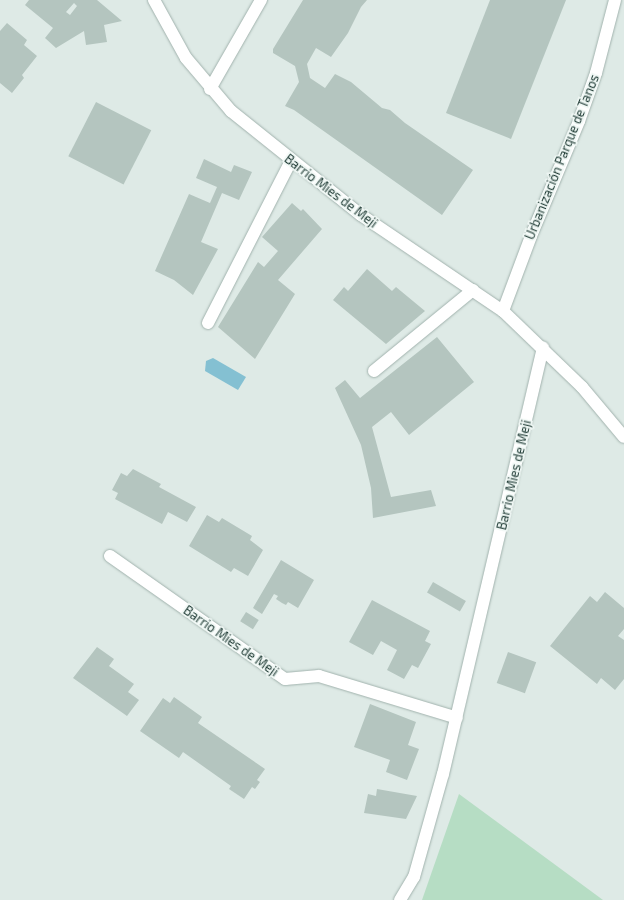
<!DOCTYPE html>
<html>
<head>
<meta charset="utf-8">
<style>
	body { margin:0 }
	#map { position:relative; width:624px; height:900px; overflow:hidden; background:#deeae6; font-family:"Exo 2",sans-serif }
	div>[style] { position:absolute }
	.green>* { inset:0; background:#b6ddc4 }
	.water>* { inset:0; background:#84c0d2 }
	.building>* { inset:0; background:#b4c5bf; transform-origin:0 0 }
	.roads { filter:drop-shadow(0 0 1px #a1b2ad) drop-shadow(0 0 1px #a1b2ad) }
	.minor>* { height:12px; margin:-6px; padding:0 6px; transform-origin:6px; border-radius:6px; background:#fff }
	span { translate:-50% -50%; white-space:nowrap; text-align:center; line-height:1.15; -webkit-text-stroke:3.5px #eff7f4; paint-order:stroke }
	.street-label { font-size:13px; color:#1f3b35 }
</style>
</head>
<body>
<div id="map">
	<div class="green">
		<div style="clip-path:polygon(459px 794px,603px 900px,422px 900px)"></div>
	</div>
	<div class="water">
		<div style="clip-path:polygon(213px 358px,246px 377px,238px 390px,205px 371px,206px 361px)"></div>
	</div>
	<div class="building">
		<div style="clip-path:polygon(evenodd,29px 0,97px 0,122px 21px,104px 25px,107px 42px,86px 45px,84px 31px,56px 48px,45px 38px,53px 28px,25px 5px,29px 0,74px 3px,77px 6px,70px 15px,66px 12px,74px 3px)"></div>
		<div style="clip-path:polygon(303px 0,367px 0,361px 7px,348px 33px,331px 57px,316px 48px,307px 64px,310px 78px,325px 88px,335px 74px,351px 82px,382px 108px,390px 110px,405px 123px,473px 170px,442px 215px,294px 110px,285px 106px,299px 82px,295px 66px,273px 53px,273px 49px)"></div>
		<div style="clip-path:polygon(490px 0,566px 0,511px 139px,446px 113px)"></div>
		<div style="clip-path:polygon(7px 23px,27px 40px,24px 45px,37px 56px,22px 75px,24px 78px,12px 93px,0 83px,0 31px)"></div>
		<div style="left:96px;top:102px;width:62px;height:61px;rotate:27deg"></div>
		<div style="clip-path:polygon(204px 159px,231px 172px,234px 165px,252px 172px,239px 200px,222px 193px,201px 242px,218px 249px,193px 295px,174px 280px,155px 271px,189px 194px,210px 203px,217px 187px,196px 178px)"></div>
		<div style="clip-path:polygon(292px 203px,301px 211px,303px 209px,322px 229px,278px 280px,295px 294px,255px 359px,218px 327px,258px 262px,264px 267px,278px 251px,262px 237px)"></div>
		<div style="clip-path:polygon(367px 269px,392px 291px,396px 287px,425px 311px,386px 344px,333px 300px,344px 287px,348px 291px)"></div>
		<div style="clip-path:polygon(437px 337px,474px 382px,409px 435px,391px 412px,372px 427px,391px 497px,431px 490px,436px 506px,373px 518px,371px 488px,361px 445px,335px 388px,345px 380px,360px 398px)"></div>
		<div style="clip-path:polygon(133px 469px,161px 484px,159px 487px,196px 507px,187px 522px,168px 512px,162px 524px,115px 499px,118px 493px,112px 490px,121px 473px,127px 476px)"></div>
		<div style="clip-path:polygon(207px 515px,219px 522px,222px 518px,252px 536px,250px 540px,263px 550px,248px 576px,234px 568px,231px 572px,189px 546px)"></div>
		<div style="clip-path:polygon(281px 560px,314px 580px,298px 608px,288px 602px,286px 605px,282px 603px,276px 599px,278px 596px,274px 594px,262px 614px,253px 608px)"></div>
		<div style="left:433px;top:582px;width:38px;height:12px;rotate:30deg"></div>
		<div style="clip-path:polygon(605px 592px,624px 608px,624px 629px,618px 636px,624px 640px,624px 679px,615px 690px,601px 678px,597px 684px,550px 646px,590px 596px,597px 602px)"></div>
		<div style="clip-path:polygon(372px 600px,430px 631px,425px 641px,431px 644px,418px 668px,412px 665px,404px 679px,387px 670px,397px 650px,381px 641px,373px 655px,349px 642px)"></div>
		<div style="left:246px;top:612px;width:15px;height:11px;rotate:32deg"></div>
		<div style="clip-path:polygon(97px 647px,114px 659px,109px 666px,134px 684px,128px 692px,139px 700px,127px 716px,73px 678px)"></div>
		<div style="left:508px;top:652px;width:30px;height:33px;rotate:20deg"></div>
		<div style="clip-path:polygon(174px 697px,202px 717px,198px 723px,265px 769px,257px 780px,260px 782px,255px 789px,252px 787px,244px 799px,229px 789px,231px 786px,183px 752px,179px 758px,140px 731px,163px 698px,170px 703px)"></div>
		<div style="clip-path:polygon(370px 704px,416px 722px,408px 745px,419px 749px,407px 780px,386px 772px,390px 760px,354px 747px)"></div>
		<div style="clip-path:polygon(377px 789px,417px 796px,406px 819px,364px 813px,368px 794px,376px 796px)"></div>
	</div>
	<div class="roads">
		<div class="minor">
			<div style="left:154px;top:0;width:66px;rotate:61.1deg"></div>
			<div style="left:186px;top:58px;width:70px;rotate:49.7deg"></div>
			<div style="left:231px;top:111px;width:166px;rotate:38.7deg"></div>
			<div style="left:361px;top:215px;width:171px;rotate:34.1deg"></div>
			<div style="left:503px;top:311px;width:110px;rotate:43.9deg"></div>
			<div style="left:582px;top:387px;width:65px;rotate:50deg"></div>
			<div style="left:210px;top:89px;width:103px;rotate:-60.2deg"></div>
			<div style="left:503px;top:311px;width:80px;rotate:-69.5deg"></div>
			<div style="left:531px;top:236px;width:125px;rotate:-67.3deg"></div>
			<div style="left:579px;top:121px;width:51px;rotate:-70.5deg"></div>
			<div style="left:596px;top:73px;width:75px;rotate:-75.4deg"></div>
			<div style="left:208px;top:323px;width:182px;rotate:-62.9deg"></div>
			<div style="left:374px;top:371px;width:128px;rotate:-39.3deg"></div>
			<div style="left:110px;top:556px;width:214px;rotate:35.1deg"></div>
			<div style="left:285px;top:679px;width:34px;rotate:-5deg"></div>
			<div style="left:319px;top:676px;width:144px;rotate:16.9deg"></div>
			<div style="left:400px;top:900px;width:27px;rotate:-59deg"></div>
			<div style="left:414px;top:877px;width:107px;rotate:-74.3deg"></div>
			<div style="left:443px;top:774px;width:438px;rotate:-76.8deg"></div>
		</div>
	</div>
	<div class="street-label">
		<span style="left:562px;top:157px;rotate:-68deg">Urbanización Parque de Tanos</span>
		<span style="left:331px;top:191px;rotate:37deg">Barrio Mies de Meji</span>
		<span style="left:514px;top:475px;rotate:-77deg">Barrio Mies de Meji</span>
		<span style="left:231px;top:641px;rotate:35deg">Barrio Mies de Meji</span>
	</div>
</div>
</body>
</html>
